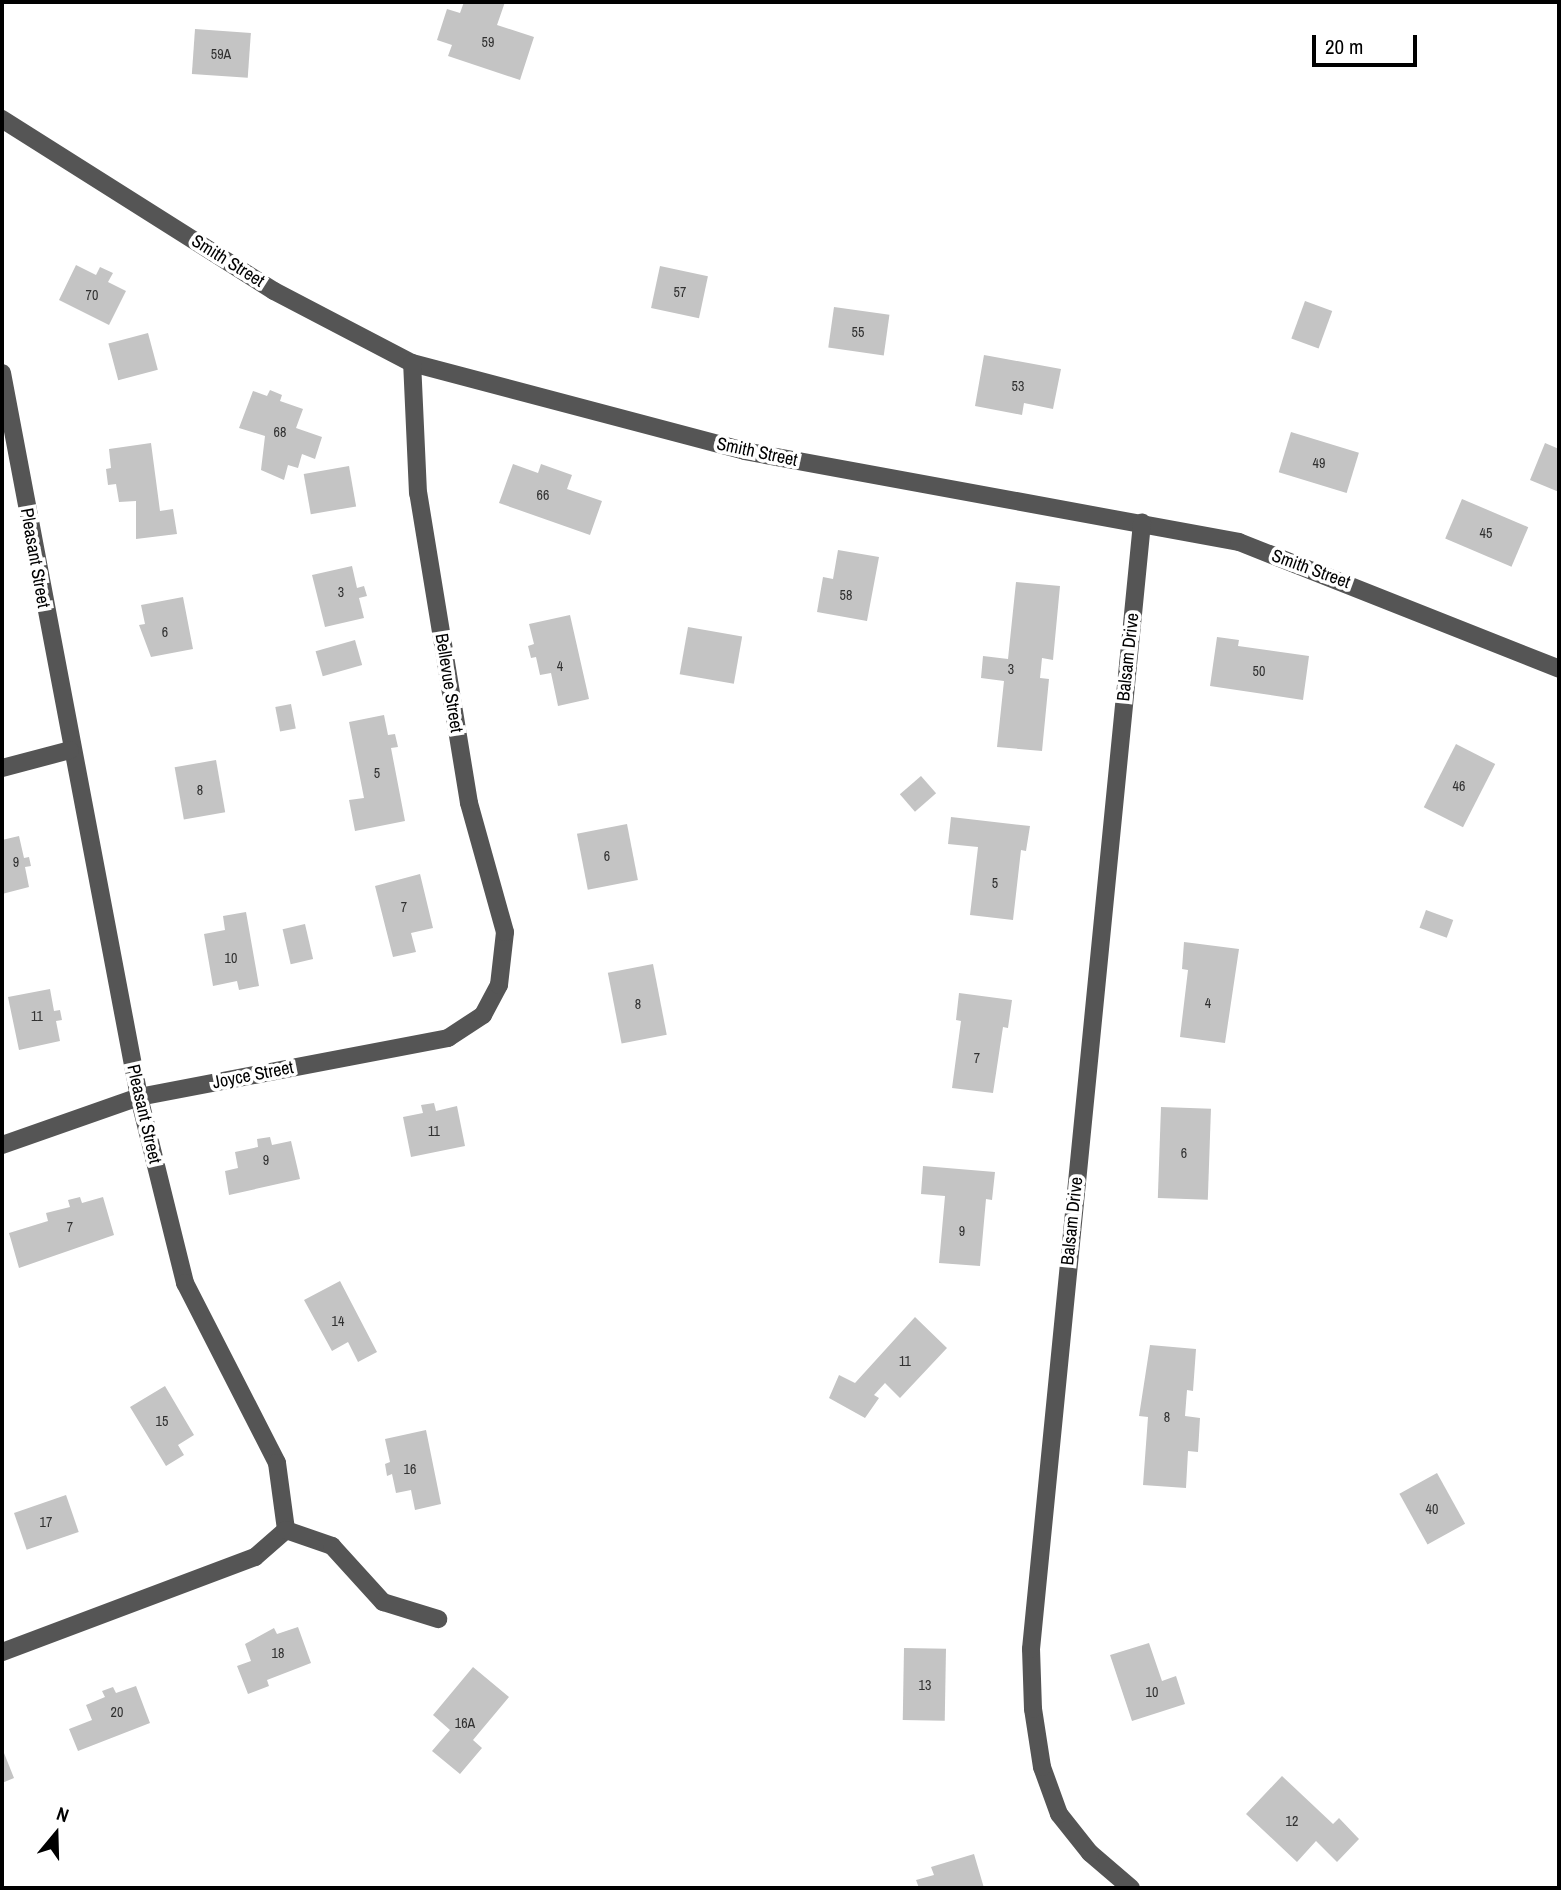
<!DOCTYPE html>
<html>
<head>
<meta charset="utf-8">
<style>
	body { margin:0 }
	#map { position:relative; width:1561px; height:1890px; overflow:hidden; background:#fff; font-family:"Archivo Narrow",sans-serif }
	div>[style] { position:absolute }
	.building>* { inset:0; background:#c4c4c4; transform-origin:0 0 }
	.minor>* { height:18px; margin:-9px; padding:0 9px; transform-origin:9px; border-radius:9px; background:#555 }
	span { translate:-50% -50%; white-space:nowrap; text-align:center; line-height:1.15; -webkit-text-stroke:7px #fff; paint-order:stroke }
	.number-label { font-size:14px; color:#313131 }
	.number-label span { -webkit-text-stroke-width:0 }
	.street-label { font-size:18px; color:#000 }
	.frame { position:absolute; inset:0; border:4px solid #000; pointer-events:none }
	.north { position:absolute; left:21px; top:1799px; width:70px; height:70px; -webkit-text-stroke:5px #fff; paint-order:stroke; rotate:19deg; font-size:19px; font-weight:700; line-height:28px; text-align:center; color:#000 }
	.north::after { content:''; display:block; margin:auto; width:24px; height:32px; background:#000; clip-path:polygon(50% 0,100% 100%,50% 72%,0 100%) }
	.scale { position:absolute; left:1312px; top:35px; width:105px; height:32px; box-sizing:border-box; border:4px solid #000; border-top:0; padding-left:9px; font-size:21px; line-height:24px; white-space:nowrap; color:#000; -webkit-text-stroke:5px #fff; paint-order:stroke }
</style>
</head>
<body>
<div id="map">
	<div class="building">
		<div style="clip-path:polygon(464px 2px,505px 2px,497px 25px,534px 37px,520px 80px,448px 56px,452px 45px,437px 40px,447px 9px,460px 13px)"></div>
		<div style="left:195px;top:29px;width:56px;height:45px;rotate:4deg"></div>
		<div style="clip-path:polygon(76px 265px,96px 275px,100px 267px,113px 273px,108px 282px,126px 291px,109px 325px,59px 300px)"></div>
		<div style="left:660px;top:266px;width:49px;height:43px;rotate:12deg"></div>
		<div style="left:1305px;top:301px;width:29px;height:40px;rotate:20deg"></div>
		<div style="left:834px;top:307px;width:56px;height:41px;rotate:8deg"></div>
		<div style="left:148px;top:333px;width:38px;height:41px;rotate:75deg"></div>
		<div style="clip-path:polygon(984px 355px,1061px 369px,1053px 409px,1024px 403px,1022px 415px,975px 406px)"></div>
		<div style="clip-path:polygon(270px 390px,282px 395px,280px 401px,303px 409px,296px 428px,322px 437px,315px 459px,302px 454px,298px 468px,288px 465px,284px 480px,261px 470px,265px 436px,239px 428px,253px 391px,267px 396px)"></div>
		<div style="left:1291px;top:432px;width:71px;height:42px;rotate:17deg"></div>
		<div style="clip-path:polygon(151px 443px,160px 511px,173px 509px,177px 534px,136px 539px,136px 501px,119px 502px,116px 484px,108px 485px,106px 469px,111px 468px,109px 449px)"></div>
		<div style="clip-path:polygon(1545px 443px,1559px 449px,1559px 492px,1530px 480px)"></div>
		<div style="clip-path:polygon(513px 464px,538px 473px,541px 464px,572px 475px,567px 489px,602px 501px,590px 535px,499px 503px)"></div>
		<div style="left:349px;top:466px;width:41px;height:46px;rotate:80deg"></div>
		<div style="left:1462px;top:499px;width:72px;height:43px;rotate:23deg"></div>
		<div style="clip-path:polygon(838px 550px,879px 557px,867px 621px,817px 612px,823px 577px,833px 579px)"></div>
		<div style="clip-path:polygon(352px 566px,357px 588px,364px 586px,367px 596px,359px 598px,364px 618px,325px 627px,312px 575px)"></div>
		<div style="clip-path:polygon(1016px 582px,1060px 586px,1053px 660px,1042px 658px,1040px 678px,1049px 679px,1042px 751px,997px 747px,1004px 681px,981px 678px,983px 656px,1008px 659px)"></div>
		<div style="clip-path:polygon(183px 597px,193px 649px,151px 657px,139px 625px,145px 624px,141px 605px)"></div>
		<div style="clip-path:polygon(570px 615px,589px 699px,558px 706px,551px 673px,540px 675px,536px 657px,531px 658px,528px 646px,534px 644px,529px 624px)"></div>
		<div style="left:688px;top:627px;width:55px;height:48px;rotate:10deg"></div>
		<div style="clip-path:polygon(1217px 637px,1239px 640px,1238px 646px,1309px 656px,1303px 700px,1210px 686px)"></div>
		<div style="left:355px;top:640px;width:26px;height:41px;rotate:74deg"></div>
		<div style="left:291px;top:704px;width:25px;height:16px;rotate:79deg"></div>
		<div style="clip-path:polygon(384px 715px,388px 735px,395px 734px,398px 747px,391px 748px,405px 821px,355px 831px,349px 800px,364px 798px,349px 722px)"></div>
		<div style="left:1456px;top:744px;width:44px;height:71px;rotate:27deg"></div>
		<div style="left:216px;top:760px;width:53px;height:42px;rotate:80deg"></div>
		<div style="left:921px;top:776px;width:23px;height:28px;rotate:49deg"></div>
		<div style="clip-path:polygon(951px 817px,1030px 826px,1026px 851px,1021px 850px,1013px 920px,970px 915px,978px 847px,948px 844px)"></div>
		<div style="left:627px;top:824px;width:57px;height:51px;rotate:79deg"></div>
		<div style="clip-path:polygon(19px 836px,24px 858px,29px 857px,31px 866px,25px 867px,29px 887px,2px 894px,2px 840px)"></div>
		<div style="clip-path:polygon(420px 874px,433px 928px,411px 933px,416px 952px,393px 957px,375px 886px)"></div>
		<div style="left:1426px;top:910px;width:29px;height:19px;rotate:20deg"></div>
		<div style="clip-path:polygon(246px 912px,259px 986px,239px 990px,237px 981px,213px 986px,204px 934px,225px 930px,223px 916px)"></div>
		<div style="left:305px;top:924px;width:36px;height:23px;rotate:77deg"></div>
		<div style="clip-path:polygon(1184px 942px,1239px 949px,1225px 1043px,1180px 1037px,1188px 970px,1182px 969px)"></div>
		<div style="left:653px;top:964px;width:72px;height:46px;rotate:79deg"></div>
		<div style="clip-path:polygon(50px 989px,54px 1011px,60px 1010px,62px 1020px,56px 1021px,60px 1041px,19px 1050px,8px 997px)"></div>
		<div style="clip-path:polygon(959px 993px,1012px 1000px,1008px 1028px,1003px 1027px,993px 1093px,952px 1088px,961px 1021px,956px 1020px)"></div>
		<div style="clip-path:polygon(434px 1103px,436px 1111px,457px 1106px,465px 1146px,411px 1157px,403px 1117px,423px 1113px,421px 1105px)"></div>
		<div style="left:1161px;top:1107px;width:50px;height:91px;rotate:2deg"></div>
		<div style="clip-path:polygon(270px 1137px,272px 1145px,291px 1141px,300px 1179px,229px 1195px,225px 1171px,238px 1168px,235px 1152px,258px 1147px,257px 1139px)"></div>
		<div style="clip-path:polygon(923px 1166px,995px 1172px,992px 1200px,986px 1199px,980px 1266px,939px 1263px,945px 1196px,921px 1194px)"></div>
		<div style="clip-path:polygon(80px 1197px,82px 1203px,103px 1197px,114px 1235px,19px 1268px,9px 1233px,48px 1221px,46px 1213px,70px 1207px,68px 1200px)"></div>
		<div style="clip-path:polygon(340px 1281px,377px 1352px,358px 1362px,348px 1342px,332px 1351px,304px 1300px)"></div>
		<div style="clip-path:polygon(915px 1317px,947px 1348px,900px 1398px,885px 1383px,874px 1395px,879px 1398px,865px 1418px,829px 1398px,839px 1375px,855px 1383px)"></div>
		<div style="clip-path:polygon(1150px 1345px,1196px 1349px,1193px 1391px,1187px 1390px,1185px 1416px,1200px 1418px,1198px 1452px,1188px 1451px,1186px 1488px,1143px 1485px,1148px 1417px,1139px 1416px)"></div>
		<div style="clip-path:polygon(165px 1386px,194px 1435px,178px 1445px,184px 1455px,166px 1466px,130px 1407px)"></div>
		<div style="clip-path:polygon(426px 1430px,441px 1504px,415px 1510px,411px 1490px,396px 1493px,392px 1474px,387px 1476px,385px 1464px,390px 1462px,385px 1439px)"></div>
		<div style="left:1437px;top:1473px;width:58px;height:43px;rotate:61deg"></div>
		<div style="left:66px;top:1495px;width:39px;height:55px;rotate:71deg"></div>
		<div style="clip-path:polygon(298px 1627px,311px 1663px,267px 1680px,269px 1686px,248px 1694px,237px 1666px,251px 1661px,245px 1644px,274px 1628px,277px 1634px)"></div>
		<div style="clip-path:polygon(1149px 1643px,1162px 1681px,1176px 1676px,1185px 1704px,1132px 1721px,1110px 1655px)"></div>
		<div style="left:904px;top:1648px;width:42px;height:72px;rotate:1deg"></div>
		<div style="clip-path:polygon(473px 1667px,509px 1697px,473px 1740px,482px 1748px,460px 1774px,432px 1751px,450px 1730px,433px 1715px)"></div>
		<div style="clip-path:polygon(136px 1686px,150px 1723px,78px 1751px,69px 1729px,92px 1720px,86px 1705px,105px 1697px,102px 1691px,113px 1687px,116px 1693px)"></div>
		<div style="clip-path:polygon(2px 1748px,14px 1778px,2px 1783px)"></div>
		<div style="clip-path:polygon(1282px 1776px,1333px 1824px,1339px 1818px,1359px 1839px,1337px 1862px,1316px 1841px,1297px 1862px,1246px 1814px)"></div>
		<div style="clip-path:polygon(974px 1854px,984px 1888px,919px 1888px,916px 1880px,934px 1875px,931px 1867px)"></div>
	</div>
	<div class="minor">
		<div style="left:2px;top:119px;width:322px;rotate:32.3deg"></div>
		<div style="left:274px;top:291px;width:156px;rotate:27.6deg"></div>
		<div style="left:412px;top:363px;width:343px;rotate:14.8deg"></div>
		<div style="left:744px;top:451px;width:503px;rotate:10.42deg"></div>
		<div style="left:1239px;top:542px;width:344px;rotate:21.6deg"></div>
		<div style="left:2px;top:373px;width:737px;rotate:79.28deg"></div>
		<div style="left:139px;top:1097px;width:192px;rotate:76.1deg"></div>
		<div style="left:185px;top:1283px;width:202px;rotate:62.9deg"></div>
		<div style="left:277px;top:1463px;width:68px;rotate:82.3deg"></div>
		<div style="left:286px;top:1530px;width:41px;rotate:138.9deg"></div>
		<div style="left:255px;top:1557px;width:270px;rotate:159.4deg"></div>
		<div style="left:2px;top:768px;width:70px;rotate:-14.8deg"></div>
		<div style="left:2px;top:1145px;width:145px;rotate:-19.3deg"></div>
		<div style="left:139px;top:1097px;width:315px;rotate:-10.8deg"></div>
		<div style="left:448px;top:1038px;width:42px;rotate:-33.3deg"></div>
		<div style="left:483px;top:1015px;width:34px;rotate:-62deg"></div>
		<div style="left:499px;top:985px;width:53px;rotate:-83.5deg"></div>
		<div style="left:505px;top:932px;width:134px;rotate:-105.6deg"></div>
		<div style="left:469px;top:803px;width:314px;rotate:-99.3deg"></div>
		<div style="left:418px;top:493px;width:130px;rotate:-92.6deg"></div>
		<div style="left:286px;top:1530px;width:49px;rotate:19.2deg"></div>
		<div style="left:332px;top:1546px;width:76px;rotate:47.7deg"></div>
		<div style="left:383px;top:1602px;width:58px;rotate:17.2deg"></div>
		<div style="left:1131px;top:1888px;width:54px;rotate:-139.5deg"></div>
		<div style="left:1090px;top:1853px;width:50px;rotate:-128.5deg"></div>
		<div style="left:1059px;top:1814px;width:50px;rotate:-109.9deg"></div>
		<div style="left:1042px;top:1767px;width:59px;rotate:-98.8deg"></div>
		<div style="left:1033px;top:1709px;width:60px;rotate:-91.9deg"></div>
		<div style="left:1031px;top:1649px;width:1132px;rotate:-84.37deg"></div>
	</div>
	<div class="number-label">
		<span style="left:488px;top:42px">59</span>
		<span style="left:221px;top:54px">59A</span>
		<span style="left:680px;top:292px">57</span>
		<span style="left:92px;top:295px">70</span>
		<span style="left:858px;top:332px">55</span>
		<span style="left:1018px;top:386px">53</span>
		<span style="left:280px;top:432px">68</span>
		<span style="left:1319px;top:463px">49</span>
		<span style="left:543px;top:495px">66</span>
		<span style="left:1486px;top:533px">45</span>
		<span style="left:341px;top:592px">3</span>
		<span style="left:846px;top:595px">58</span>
		<span style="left:165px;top:632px">6</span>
		<span style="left:560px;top:666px">4</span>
		<span style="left:1011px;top:669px">3</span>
		<span style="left:1259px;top:671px">50</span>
		<span style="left:377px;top:773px">5</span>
		<span style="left:1459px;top:786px">46</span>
		<span style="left:200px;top:790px">8</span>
		<span style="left:607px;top:856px">6</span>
		<span style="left:16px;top:862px">9</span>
		<span style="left:995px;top:883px">5</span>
		<span style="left:404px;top:907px">7</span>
		<span style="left:231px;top:958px">10</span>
		<span style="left:1208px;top:1003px">4</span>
		<span style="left:638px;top:1004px">8</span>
		<span style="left:37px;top:1016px">11</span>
		<span style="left:977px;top:1058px">7</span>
		<span style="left:434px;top:1131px">11</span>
		<span style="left:1184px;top:1153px">6</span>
		<span style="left:266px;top:1160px">9</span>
		<span style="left:70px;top:1227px">7</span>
		<span style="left:962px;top:1231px">9</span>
		<span style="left:338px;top:1321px">14</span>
		<span style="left:905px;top:1361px">11</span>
		<span style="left:1167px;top:1417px">8</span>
		<span style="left:162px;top:1421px">15</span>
		<span style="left:410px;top:1469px">16</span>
		<span style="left:1432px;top:1509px">40</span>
		<span style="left:46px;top:1522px">17</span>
		<span style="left:278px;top:1653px">18</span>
		<span style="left:925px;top:1685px">13</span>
		<span style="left:1152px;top:1692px">10</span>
		<span style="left:117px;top:1712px">20</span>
		<span style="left:465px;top:1723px">16A</span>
		<span style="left:1292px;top:1821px">12</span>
	</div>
	<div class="street-label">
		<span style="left:228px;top:261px;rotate:32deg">Smith Street</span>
		<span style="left:757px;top:452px;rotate:12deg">Smith Street</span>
		<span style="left:35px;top:558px;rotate:80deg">Pleasant Street</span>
		<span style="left:1311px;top:569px;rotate:20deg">Smith Street</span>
		<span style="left:1128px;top:657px;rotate:-84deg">Balsam Drive</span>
		<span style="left:449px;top:683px;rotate:81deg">Bellevue Street</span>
		<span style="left:253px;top:1075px;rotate:-11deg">Joyce Street</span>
		<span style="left:144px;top:1114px;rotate:77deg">Pleasant Street</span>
		<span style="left:1072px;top:1221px;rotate:-84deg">Balsam Drive</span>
	</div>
	<div class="frame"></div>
	<div class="north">N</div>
	<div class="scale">20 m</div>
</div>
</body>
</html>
